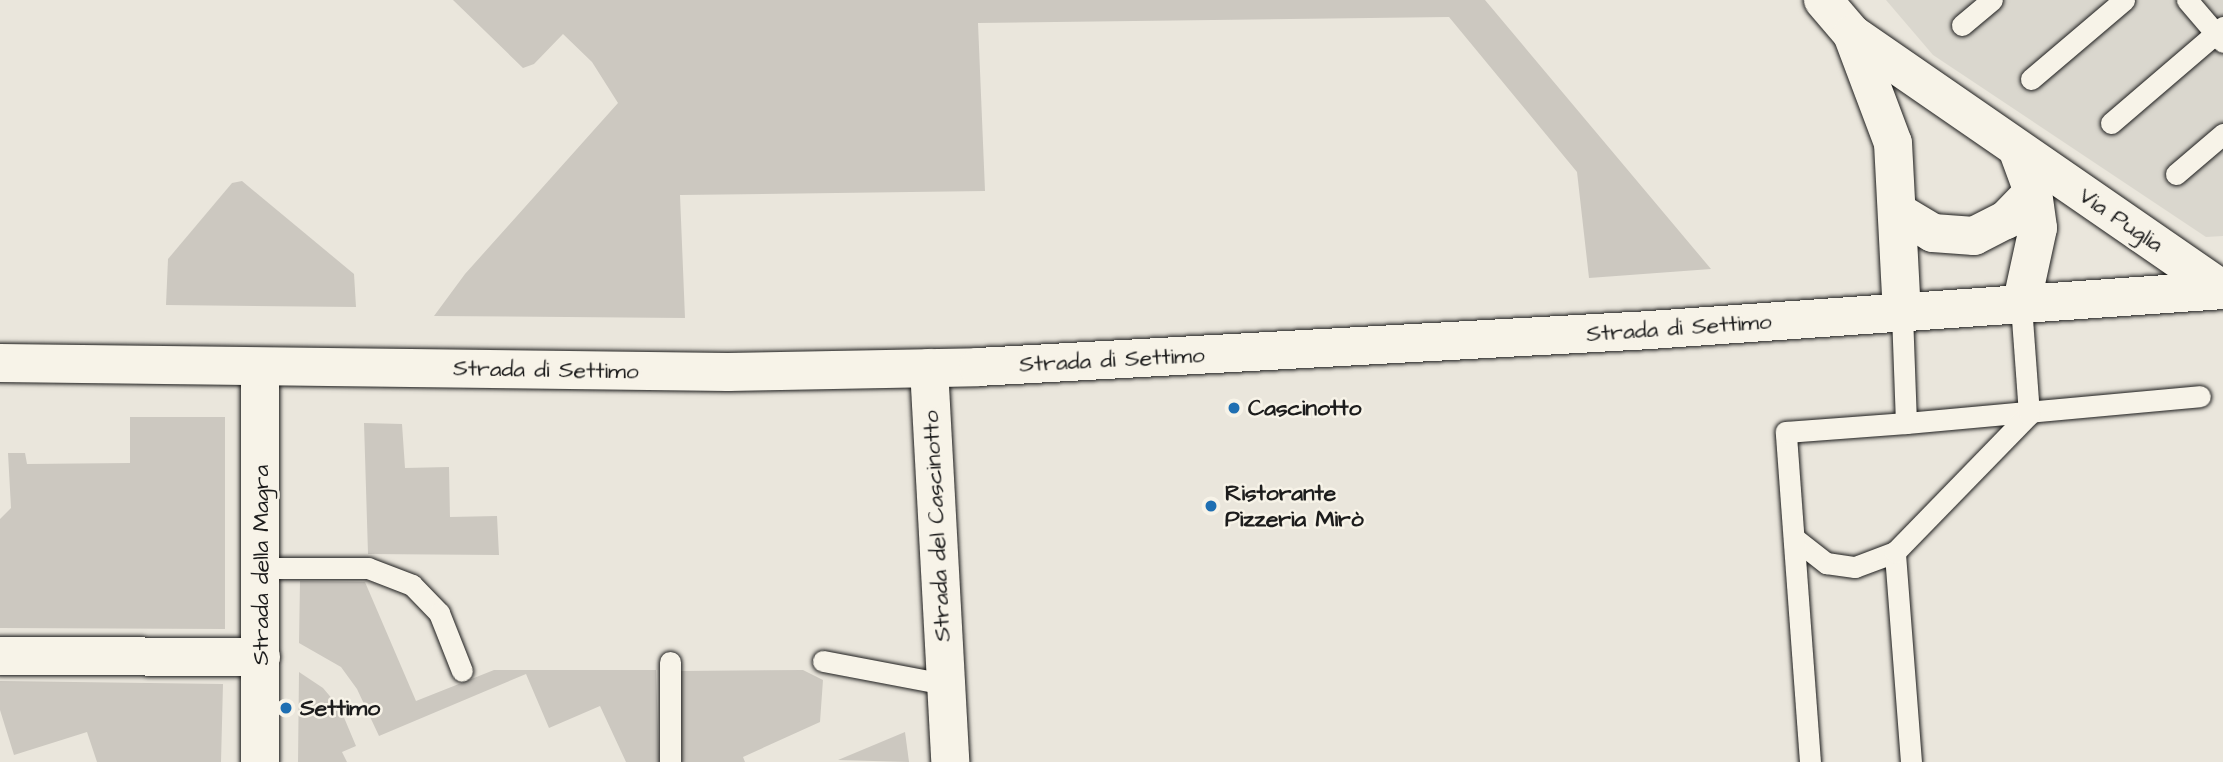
<!DOCTYPE html>
<html>
<head>
<meta charset="utf-8">
<style>
	body { margin:0 }
	#map { position:relative; width:2223px; height:762px; overflow:hidden; background:#eae6dc; font-family:"Architects Daughter",sans-serif }
	div>[style] { position:absolute }
	.built>* { inset:0; background:#dad7ce }
	.green>* { inset:0; background:#ccc8c0 }
	.roads { filter:drop-shadow(0 0 2px #1c1c1c) drop-shadow(0 0 2px #1c1c1c) }
	.service>* { height:21px; margin:-10.5px; padding:0 10.5px; transform-origin:10.5px; border-radius:10.5px; background:#f7f3e8 }
	.minor>* { height:38px; margin:-19px; padding:0 19px; transform-origin:19px; border-radius:19px; background:#f7f3e8 }
	.primary>* { height:38px; margin:-19px; padding:0 19px; transform-origin:19px; border-radius:19px; background:#f7f3e8 }
	.dots>* { width:19px; height:19px; translate:-50% -50%; box-sizing:border-box; border:4px solid #f7f3e8; border-radius:50% }
	span { translate:-50% -50%; white-space:nowrap; text-align:center; line-height:1.15; -webkit-text-stroke:5px #f7f3e8; paint-order:stroke }
	.street-label { font-size:23px; color:#1c1c1c }
	.poi-label { font-size:23px; color:#1c1c1c; font-weight:700 }
	.left { translate:0 -50%; text-align:left }
</style>
</head>
<body>
<div id="map">
	<div class="built">
		<div style="clip-path:polygon(1886px 0,2223px 0,2223px 236px,2206px 237px,1933px 55px)"></div>
	</div>
	<div class="green">
		<div style="clip-path:polygon(453px 0,1485px 0,1711px 269px,1589px 278px,1577px 172px,1449px 17px,978px 23px,985px 191px,680px 195px,685px 318px,434px 316px,465px 274px,618px 103px,592px 62px,563px 34px,534px 64px,523px 68px)"></div>
		<div style="clip-path:polygon(242px 181px,354px 274px,356px 307px,166px 305px,168px 259px,232px 183px)"></div>
		<div style="clip-path:polygon(130px 417px,225px 417px,225px 629px,0 628px,0 519px,11px 508px,8px 453px,25px 453px,27px 464px,130px 463px)"></div>
		<div style="clip-path:polygon(364px 423px,402px 424px,405px 468px,449px 467px,450px 517px,497px 516px,499px 555px,368px 554px)"></div>
		<div style="clip-path:polygon(300px 581px,365px 582px,416px 701px,494px 670px,656px 670px,659px 762px,626px 762px,600px 706px,549px 728px,526px 674px,379px 736px,357px 689px,341px 667px,299px 643px)"></div>
		<div style="clip-path:polygon(803px 670px,823px 680px,820px 722px,743px 757px,745px 762px,682px 762px,680px 671px)"></div>
		<div style="clip-path:polygon(299px 672px,323px 688px,340px 708px,356px 746px,342px 752px,347px 762px,298px 762px)"></div>
		<div style="clip-path:polygon(0 681px,223px 684px,221px 762px,97px 762px,87px 732px,14px 755px,0 710px)"></div>
		<div style="clip-path:polygon(905px 732px,909px 762px,838px 760px)"></div>
	</div>
	<div class="roads">
		<div class="service">
			<div style="left:2187px;top:0;width:55px;rotate:49.4deg"></div>
			<div style="left:1962px;top:25px;width:39px;rotate:-40deg"></div>
			<div style="left:2031px;top:79px;width:122px;rotate:-40.3deg"></div>
			<div style="left:2111px;top:123px;width:148px;rotate:-40.6deg"></div>
			<div style="left:2176px;top:174px;width:62px;rotate:-40.4deg"></div>
			<div style="left:1906px;top:423px;width:295px;rotate:-5.2deg"></div>
			<div style="left:1794px;top:538px;width:41px;rotate:38deg"></div>
			<div style="left:1826px;top:563px;width:29px;rotate:8deg"></div>
			<div style="left:1855px;top:567px;width:43px;rotate:-20.6deg"></div>
			<div style="left:261px;top:568px;width:107px"></div>
			<div style="left:368px;top:568px;width:47px;rotate:21.1deg"></div>
			<div style="left:412px;top:585px;width:39px;rotate:46deg"></div>
			<div style="left:439px;top:613px;width:62px;rotate:68.4deg"></div>
			<div style="left:823px;top:661px;width:124px;rotate:10.7deg"></div>
			<div style="left:670px;top:662px;width:100px;rotate:90deg"></div>
			<div style="left:1810px;top:762px;width:331px;rotate:-94.2deg"></div>
			<div style="left:1786px;top:432px;width:120px;rotate:-4.3deg"></div>
			<div style="left:1906px;top:423px;width:109px;rotate:-92.1deg"></div>
			<div style="left:1911px;top:762px;width:211px;rotate:-94.4deg"></div>
			<div style="left:1895px;top:552px;width:192px;rotate:-45.8deg"></div>
			<div style="left:2029px;top:414px;width:108px;rotate:-94.2deg"></div>
		</div>
		<div class="minor">
			<div style="left:1823px;top:0;width:45px;rotate:49.5deg"></div>
			<div style="left:1852px;top:34px;width:451px;rotate:34.6deg"></div>
			<div style="left:1852px;top:34px;width:116px;rotate:69.4deg"></div>
			<div style="left:1893px;top:143px;width:171px;rotate:87deg"></div>
			<div style="left:2018px;top:151px;width:44px;rotate:69.9deg"></div>
			<div style="left:2033px;top:192px;width:36px;rotate:82deg"></div>
			<div style="left:2038px;top:228px;width:80px;rotate:102.3deg"></div>
			<div style="left:1898px;top:212px;width:41px;rotate:31deg"></div>
			<div style="left:1933px;top:233px;width:41px;rotate:4.2deg"></div>
			<div style="left:1974px;top:236px;width:36px;rotate:-27deg"></div>
			<div style="left:2006px;top:220px;width:39px;rotate:-46deg"></div>
			<div style="left:929px;top:368px;width:395px;rotate:86.9deg"></div>
			<div style="left:0;top:656px;width:261px;rotate:0.2deg"></div>
			<div style="left:260px;top:762px;width:395px;rotate:-90deg"></div>
		</div>
		<div class="primary">
			<div style="left:0;top:363px;width:728px;rotate:0.71deg"></div>
			<div style="left:728px;top:372px;width:250px;rotate:-1.1deg"></div>
			<div style="left:978px;top:367px;width:673px;rotate:-3.15deg"></div>
			<div style="left:1650px;top:330px;width:574px;rotate:-3.99deg"></div>
		</div>
	</div>
	<div class="dots">
		<div style="left:1234px;top:408px;background:#1f6fb2"></div>
		<div style="left:1211px;top:506px;background:#1f6fb2"></div>
		<div style="left:286px;top:708px;background:#1f6fb2"></div>
	</div>
	<div class="street-label">
		<span style="left:2121px;top:220px;rotate:34deg">Via Puglia</span>
		<span style="left:1679px;top:328px;rotate:-4deg">Strada di Settimo</span>
		<span style="left:1112px;top:360px;rotate:-3deg">Strada di Settimo</span>
		<span style="left:546px;top:370px;rotate:1deg">Strada di Settimo</span>
		<span style="left:937px;top:526px;rotate:-93deg">Strada del Cascinotto</span>
		<span style="left:261px;top:565px;rotate:-90deg">Strada della Magra</span>
	</div>
	<div class="poi-label">
		<span class="left" style="left:1248px;top:408px">Cascinotto</span>
		<span class="left" style="left:1225px;top:506px">Ristorante<br>Pizzeria Mirò</span>
		<span class="left" style="left:300px;top:708px">Settimo</span>
	</div>
</div>
</body>
</html>
